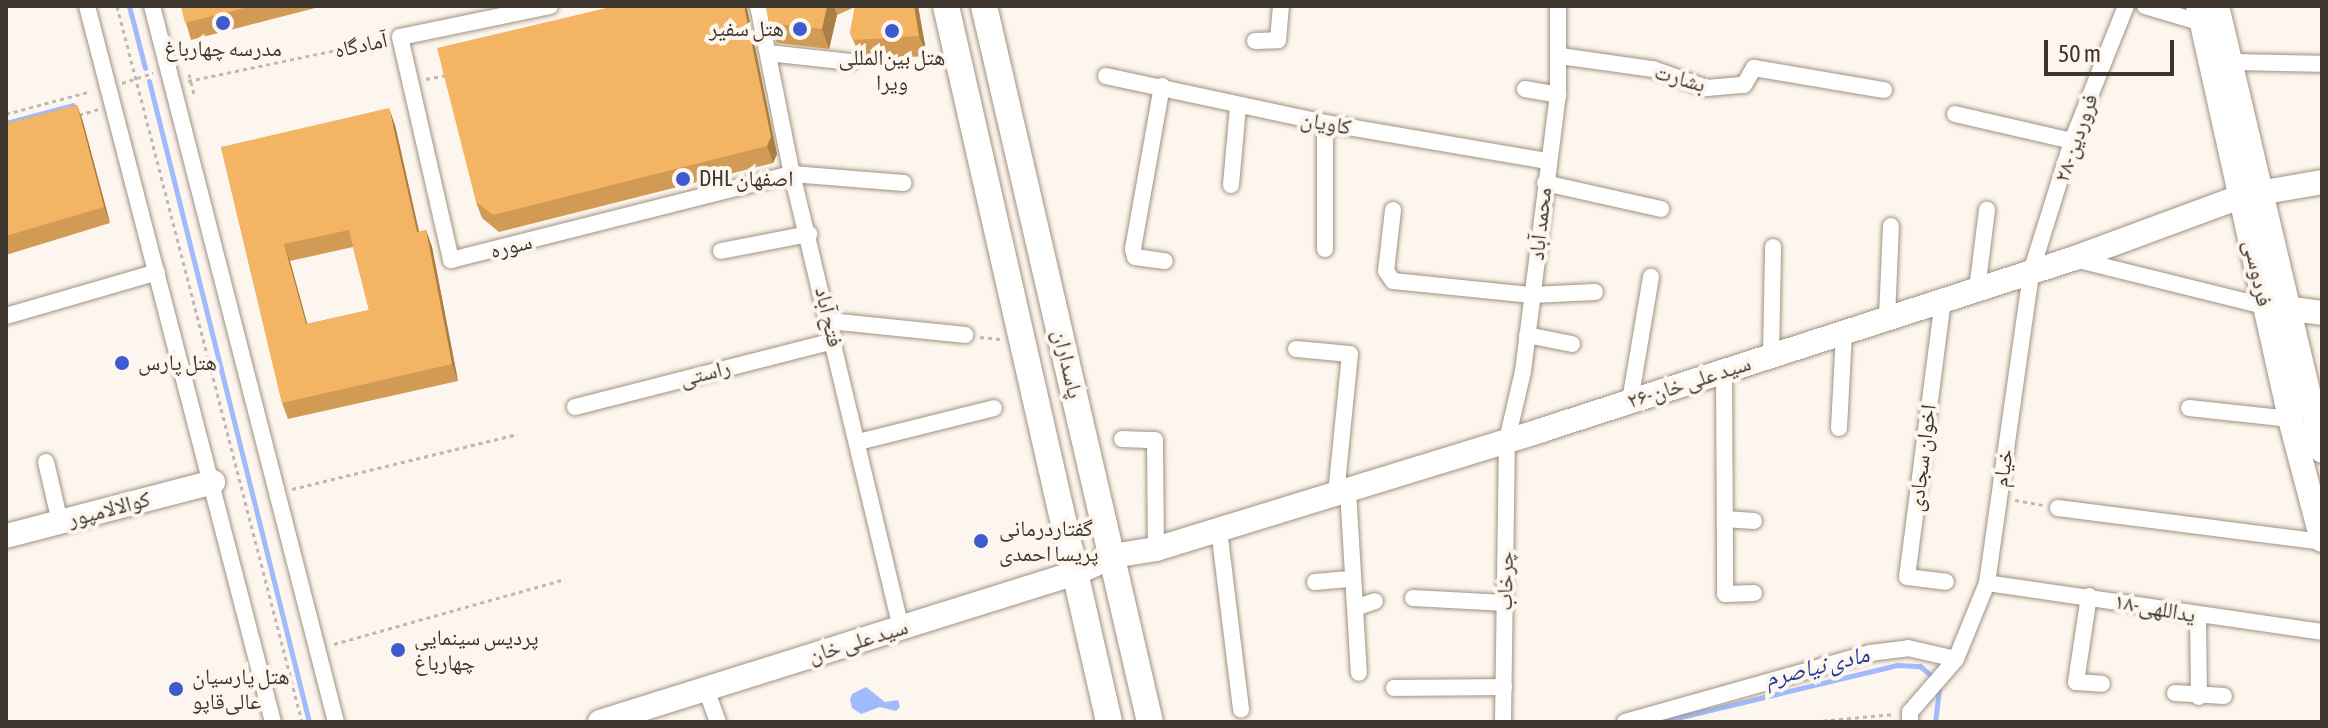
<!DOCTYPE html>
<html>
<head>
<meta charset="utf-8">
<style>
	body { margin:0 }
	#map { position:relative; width:2328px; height:728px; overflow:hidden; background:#fdf6ee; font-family:"Asap Condensed","Noto Naskh Arabic",sans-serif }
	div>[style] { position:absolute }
	.water>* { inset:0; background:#a1bafc }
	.stream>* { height:5px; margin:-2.5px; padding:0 2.5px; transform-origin:2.5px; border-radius:2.5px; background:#a1bafc }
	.path>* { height:3px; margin-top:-1.5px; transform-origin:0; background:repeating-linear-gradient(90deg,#c0b9b1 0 4px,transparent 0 8px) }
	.roads { filter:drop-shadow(0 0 2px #a0917e) drop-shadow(0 0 2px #a0917e) }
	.street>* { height:16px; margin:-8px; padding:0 8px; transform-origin:8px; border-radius:8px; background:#fff }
	.secondary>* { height:24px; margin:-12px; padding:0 12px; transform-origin:12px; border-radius:12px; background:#fff }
	.primary>* { height:26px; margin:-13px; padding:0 13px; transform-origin:13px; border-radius:13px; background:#fff }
	.wall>* { inset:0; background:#d19b55 }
	.shaded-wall>* { inset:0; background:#aa7e45 }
	.building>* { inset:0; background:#f3b463 }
	.dots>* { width:22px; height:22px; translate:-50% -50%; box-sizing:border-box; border:4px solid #fdf6ee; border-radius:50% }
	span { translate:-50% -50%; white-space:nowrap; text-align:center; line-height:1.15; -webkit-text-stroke:8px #fdf6ee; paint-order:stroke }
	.poi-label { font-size:22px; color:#3c362e }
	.right { translate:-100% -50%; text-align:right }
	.left { translate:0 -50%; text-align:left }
	.street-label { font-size:22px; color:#3c362e }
	.water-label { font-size:24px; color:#253b97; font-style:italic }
	.frame { position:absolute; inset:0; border:8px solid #3c362e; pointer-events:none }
	.scale { position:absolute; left:2044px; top:40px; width:130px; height:36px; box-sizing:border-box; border:4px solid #3c362e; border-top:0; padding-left:10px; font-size:24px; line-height:28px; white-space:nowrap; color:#3c362e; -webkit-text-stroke:6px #fdf6ee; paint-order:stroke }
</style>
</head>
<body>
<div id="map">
	<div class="water">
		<div style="clip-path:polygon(866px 687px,885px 702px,898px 700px,900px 707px,896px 711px,880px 707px,861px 714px,852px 708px,850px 700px,852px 694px)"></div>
	</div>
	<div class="stream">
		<div style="left:129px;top:6px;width:64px;rotate:75.5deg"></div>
		<div style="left:149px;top:81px;width:661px;rotate:75.98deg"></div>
		<div style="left:6px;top:123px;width:69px;rotate:-15deg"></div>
		<div style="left:1660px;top:722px;width:245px;rotate:-13.5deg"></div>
		<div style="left:1898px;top:665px;width:22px;rotate:3deg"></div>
		<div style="left:1920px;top:666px;width:20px;rotate:41deg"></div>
		<div style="left:1935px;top:722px;width:35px;rotate:-83deg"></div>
	</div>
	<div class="path">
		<div style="left:117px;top:6px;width:740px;rotate:75.51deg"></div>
		<div style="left:189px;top:74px;width:21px;rotate:76deg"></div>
		<div style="left:426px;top:79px;width:20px;rotate:-11deg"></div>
		<div style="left:188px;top:81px;width:201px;rotate:-11.8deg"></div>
		<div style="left:122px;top:83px;width:33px;rotate:-18deg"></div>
		<div style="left:6px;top:114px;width:88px;rotate:-15.1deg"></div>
		<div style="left:79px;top:115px;width:21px;rotate:-17deg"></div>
		<div style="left:980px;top:337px;width:20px;rotate:6deg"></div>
		<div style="left:292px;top:489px;width:232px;rotate:-13.7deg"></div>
		<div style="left:2015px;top:500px;width:28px;rotate:10deg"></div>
		<div style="left:334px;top:644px;width:240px;rotate:-15.7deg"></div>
		<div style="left:1807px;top:722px;width:88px;rotate:-5.2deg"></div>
	</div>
	<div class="roads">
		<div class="street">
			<div style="left:87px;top:6px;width:740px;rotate:75.44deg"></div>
			<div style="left:152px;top:6px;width:739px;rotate:75.59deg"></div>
			<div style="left:550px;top:6px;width:153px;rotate:168.3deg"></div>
			<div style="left:400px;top:37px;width:229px;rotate:77.1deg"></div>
			<div style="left:451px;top:260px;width:352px;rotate:-14.2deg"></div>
			<div style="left:792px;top:174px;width:112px;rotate:4.6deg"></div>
			<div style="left:758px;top:6px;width:171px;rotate:78.6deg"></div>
			<div style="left:792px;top:174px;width:467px;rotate:76.5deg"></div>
			<div style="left:2145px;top:6px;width:59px;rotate:16.6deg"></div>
			<div style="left:1255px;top:41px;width:23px;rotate:-2deg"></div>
			<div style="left:1278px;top:40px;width:34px;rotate:-85deg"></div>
			<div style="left:768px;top:53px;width:83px;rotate:6.2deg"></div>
			<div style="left:1560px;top:56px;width:94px;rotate:8deg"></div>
			<div style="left:1653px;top:69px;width:57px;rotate:19.4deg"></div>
			<div style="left:1707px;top:88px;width:37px;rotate:-5deg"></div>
			<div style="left:1744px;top:85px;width:20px;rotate:-60deg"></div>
			<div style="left:1754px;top:68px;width:132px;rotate:9.6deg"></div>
			<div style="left:2230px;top:62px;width:92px;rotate:1.2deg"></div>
			<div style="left:1106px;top:76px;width:224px;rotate:12.1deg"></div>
			<div style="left:1325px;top:123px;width:226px;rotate:9.7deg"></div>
			<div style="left:1162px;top:86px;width:166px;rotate:100.1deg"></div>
			<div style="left:1133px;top:249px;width:8px;rotate:76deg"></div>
			<div style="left:1135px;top:257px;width:30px;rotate:8deg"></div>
			<div style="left:1525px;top:89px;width:34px;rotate:10deg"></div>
			<div style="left:1955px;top:114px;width:120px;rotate:13deg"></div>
			<div style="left:1325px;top:123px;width:126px;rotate:90deg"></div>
			<div style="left:1545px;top:183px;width:119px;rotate:12.6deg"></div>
			<div style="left:1231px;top:185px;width:79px;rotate:-84.9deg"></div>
			<div style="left:1393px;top:210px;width:61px;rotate:96.5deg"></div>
			<div style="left:1386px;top:271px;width:12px;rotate:55deg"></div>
			<div style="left:1393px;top:281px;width:140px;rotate:5.8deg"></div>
			<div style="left:1532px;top:295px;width:63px;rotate:-2.7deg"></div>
			<div style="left:721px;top:251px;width:90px;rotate:-10.9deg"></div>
			<div style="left:2074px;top:259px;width:196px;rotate:13.9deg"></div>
			<div style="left:1977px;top:289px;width:80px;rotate:-82.8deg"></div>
			<div style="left:1943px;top:300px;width:279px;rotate:97.4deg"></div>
			<div style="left:1907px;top:577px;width:39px;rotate:7deg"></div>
			<div style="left:6px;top:316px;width:157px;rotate:-16.2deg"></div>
			<div style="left:1887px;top:317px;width:91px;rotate:-87.5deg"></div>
			<div style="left:830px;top:321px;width:136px;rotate:5.9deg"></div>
			<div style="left:1527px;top:335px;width:46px;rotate:11.3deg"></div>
			<div style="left:1296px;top:349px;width:54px;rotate:5.3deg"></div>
			<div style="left:1350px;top:354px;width:141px;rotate:95.7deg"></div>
			<div style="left:1771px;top:355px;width:108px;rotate:-88.9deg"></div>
			<div style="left:1724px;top:370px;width:224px;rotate:89.7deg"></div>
			<div style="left:1725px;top:594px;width:29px;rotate:-2deg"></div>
			<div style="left:1630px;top:401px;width:126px;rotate:-80.4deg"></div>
			<div style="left:575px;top:407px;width:267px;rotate:-14.3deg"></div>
			<div style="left:2189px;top:408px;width:102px;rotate:6.2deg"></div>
			<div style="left:1839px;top:428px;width:96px;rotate:-87deg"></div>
			<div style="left:1122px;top:439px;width:33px;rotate:2deg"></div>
			<div style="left:1155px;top:440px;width:109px;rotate:89.5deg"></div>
			<div style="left:858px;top:442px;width:140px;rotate:-14deg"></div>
			<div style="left:46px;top:462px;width:62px;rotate:76.9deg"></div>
			<div style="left:1348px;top:490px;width:183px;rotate:86.6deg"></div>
			<div style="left:2058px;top:508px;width:266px;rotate:7.3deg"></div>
			<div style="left:1725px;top:519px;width:29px;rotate:4deg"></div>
			<div style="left:1219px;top:530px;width:181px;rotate:83deg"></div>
			<div style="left:1315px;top:582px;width:38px;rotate:-5deg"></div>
			<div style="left:1987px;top:583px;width:339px;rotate:8.3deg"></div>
			<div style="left:2089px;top:596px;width:87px;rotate:98.6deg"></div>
			<div style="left:2076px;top:682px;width:26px;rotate:4deg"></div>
			<div style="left:1413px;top:598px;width:92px;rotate:3.1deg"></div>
			<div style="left:1355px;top:608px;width:21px;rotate:-19deg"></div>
			<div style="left:2198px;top:616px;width:81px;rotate:89.3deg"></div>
			<div style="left:1394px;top:688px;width:110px;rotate:-0.5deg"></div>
			<div style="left:706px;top:689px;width:35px;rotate:70deg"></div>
			<div style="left:2175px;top:693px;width:49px;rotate:3.5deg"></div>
			<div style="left:1503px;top:722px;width:282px;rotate:-89.2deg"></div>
			<div style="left:1507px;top:440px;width:71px;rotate:-76.9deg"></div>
			<div style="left:1523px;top:371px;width:278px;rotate:-82.8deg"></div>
			<div style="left:1558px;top:95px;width:89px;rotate:-90deg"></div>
			<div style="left:1625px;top:722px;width:255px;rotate:-15.7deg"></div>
			<div style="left:1870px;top:653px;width:38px;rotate:-7deg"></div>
			<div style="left:1908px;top:648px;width:49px;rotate:12.9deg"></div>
			<div style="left:1910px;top:722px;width:10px;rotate:-90deg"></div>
			<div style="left:1910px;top:712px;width:70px;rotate:-49deg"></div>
			<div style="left:1956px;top:659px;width:82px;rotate:-67.8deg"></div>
			<div style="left:1987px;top:583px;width:314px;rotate:-81.9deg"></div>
			<div style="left:2031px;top:272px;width:137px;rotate:-72.6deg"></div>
			<div style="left:2072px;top:141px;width:145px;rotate:-68.2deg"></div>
		</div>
		<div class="secondary">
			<div style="left:2198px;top:6px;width:423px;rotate:77.4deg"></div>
			<div style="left:2290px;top:419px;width:125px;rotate:75.2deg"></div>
			<div style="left:2217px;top:6px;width:457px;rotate:76.7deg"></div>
			<div style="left:2277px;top:307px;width:45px;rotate:7.6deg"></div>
			<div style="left:6px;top:536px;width:214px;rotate:-14.6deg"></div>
			<div style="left:600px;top:722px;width:499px;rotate:-17.4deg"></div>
			<div style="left:1076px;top:573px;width:41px;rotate:-24.7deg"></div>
			<div style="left:1113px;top:556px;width:44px;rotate:-9.2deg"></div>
			<div style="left:1156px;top:549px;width:404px;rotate:-17.1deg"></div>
			<div style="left:1542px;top:430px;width:557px;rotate:-17.88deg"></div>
			<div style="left:2072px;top:259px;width:181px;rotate:-20.3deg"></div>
			<div style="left:2242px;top:196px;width:81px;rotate:-9.9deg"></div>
		</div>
		<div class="primary">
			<div style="left:946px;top:6px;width:734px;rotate:77.17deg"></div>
			<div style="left:984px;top:6px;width:735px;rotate:76.95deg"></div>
		</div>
	</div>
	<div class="wall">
		<div style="clip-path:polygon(181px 6px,323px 6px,191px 40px)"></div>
		<div style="clip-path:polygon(766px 6px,918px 6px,927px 56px,862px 60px,850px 33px,855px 7px,837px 15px,829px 49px,777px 43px,769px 23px)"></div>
		<div style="clip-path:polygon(747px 8px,777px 154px,773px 163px,499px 232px,482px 218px,476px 202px)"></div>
		<div style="clip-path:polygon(77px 105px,83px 122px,110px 223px,6px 255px,6px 124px)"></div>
		<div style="clip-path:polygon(evenodd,395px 125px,419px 232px,426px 230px,432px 247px,458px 381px,288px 419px,282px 403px,221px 147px,395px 125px,353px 247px,369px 310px,307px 324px,290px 261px,353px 247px)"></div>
	</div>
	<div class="shaded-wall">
		<div style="clip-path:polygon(744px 6px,748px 6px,747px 8px,777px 154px,773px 163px,767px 146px)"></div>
		<div style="clip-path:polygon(827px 6px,834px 6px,837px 15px,829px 49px,822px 29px)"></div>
		<div style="clip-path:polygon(914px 6px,918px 6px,927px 56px,919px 36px)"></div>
		<div style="clip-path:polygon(77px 105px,83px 122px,110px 223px,104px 207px)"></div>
		<div style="clip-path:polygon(389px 108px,395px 125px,423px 249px,417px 232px)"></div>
		<div style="clip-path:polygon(426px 230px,432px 247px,458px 381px,452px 364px)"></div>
		<div style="clip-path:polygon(284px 244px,290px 261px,312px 341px,306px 324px)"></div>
	</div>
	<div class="building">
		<div style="clip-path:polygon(181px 6px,252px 6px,185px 23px)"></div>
		<div style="clip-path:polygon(615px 6px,744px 6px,771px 137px,767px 146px,493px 215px,476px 202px,437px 48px)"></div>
		<div style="clip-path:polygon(766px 6px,827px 6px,822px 29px,769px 23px)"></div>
		<div style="clip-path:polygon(855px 6px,914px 6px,919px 36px,854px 40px,850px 33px)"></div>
		<div style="clip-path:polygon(77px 105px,104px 207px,6px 236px,6px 124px)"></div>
		<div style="clip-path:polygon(evenodd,389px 108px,417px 232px,426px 230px,452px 364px,282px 403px,221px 147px,389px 108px,349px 230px,369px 310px,306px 324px,284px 244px,349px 230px)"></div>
	</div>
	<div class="dots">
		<div style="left:223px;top:23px;background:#3d5bce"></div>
		<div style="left:800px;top:29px;background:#3d5bce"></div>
		<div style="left:892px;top:31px;background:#3d5bce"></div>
		<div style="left:683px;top:179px;background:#3d5bce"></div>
		<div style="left:122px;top:363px;background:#3d5bce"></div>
		<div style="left:981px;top:541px;background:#3d5bce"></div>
		<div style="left:398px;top:650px;background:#3d5bce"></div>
		<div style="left:176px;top:689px;background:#3d5bce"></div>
	</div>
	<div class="poi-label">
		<span class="right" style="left:784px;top:29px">هتل سفیر</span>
		<span style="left:223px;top:49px">مدرسه چهارباغ</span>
		<span style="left:892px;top:70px">هتل بین‌المللی<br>ویرا</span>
		<span class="left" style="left:699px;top:179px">DHL اصفهان</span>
		<span class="left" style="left:138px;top:363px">هتل پارس</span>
		<span class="left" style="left:999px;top:541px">گفتاردرمانی<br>پریسا احمدی</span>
		<span class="left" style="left:414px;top:650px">پردیس سینمایی<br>چهارباغ</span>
		<span class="left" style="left:192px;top:689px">هتل پارسیان<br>عالی‌قاپو</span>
	</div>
	<div class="street-label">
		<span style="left:361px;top:45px;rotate:-12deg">آمادگاه</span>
		<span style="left:1680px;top:78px;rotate:16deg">بشارت</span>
		<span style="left:1326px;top:123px;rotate:10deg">کاویان</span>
		<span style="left:2076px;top:138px;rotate:-71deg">۲۸-فروردین</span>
		<span style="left:1540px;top:224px;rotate:-84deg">محمد آباد</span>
		<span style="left:511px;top:246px;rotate:-14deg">سوره</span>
		<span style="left:2258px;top:273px;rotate:78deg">فردوسی</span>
		<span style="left:829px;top:317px;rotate:77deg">فتح آباد</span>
		<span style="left:1068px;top:364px;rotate:77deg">پاسداران</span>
		<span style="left:705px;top:373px;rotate:-14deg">راستی</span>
		<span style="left:1689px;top:382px;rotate:-18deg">۲۶-سید علی خان</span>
		<span style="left:1922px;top:458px;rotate:-83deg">اخوان سجادی</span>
		<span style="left:2003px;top:468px;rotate:-82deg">خیام</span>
		<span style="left:109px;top:509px;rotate:-15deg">کوالالامپور</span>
		<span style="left:1505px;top:581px;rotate:-89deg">چرخاب</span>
		<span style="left:2155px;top:608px;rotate:10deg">۱۸-یداللهی</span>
		<span style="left:858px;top:641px;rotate:-17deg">سید علی خان</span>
	</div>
	<div class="water-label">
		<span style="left:1817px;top:666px;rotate:-14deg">مادی نیاصرم</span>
	</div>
	<div class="frame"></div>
	<div class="scale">50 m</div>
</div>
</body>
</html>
